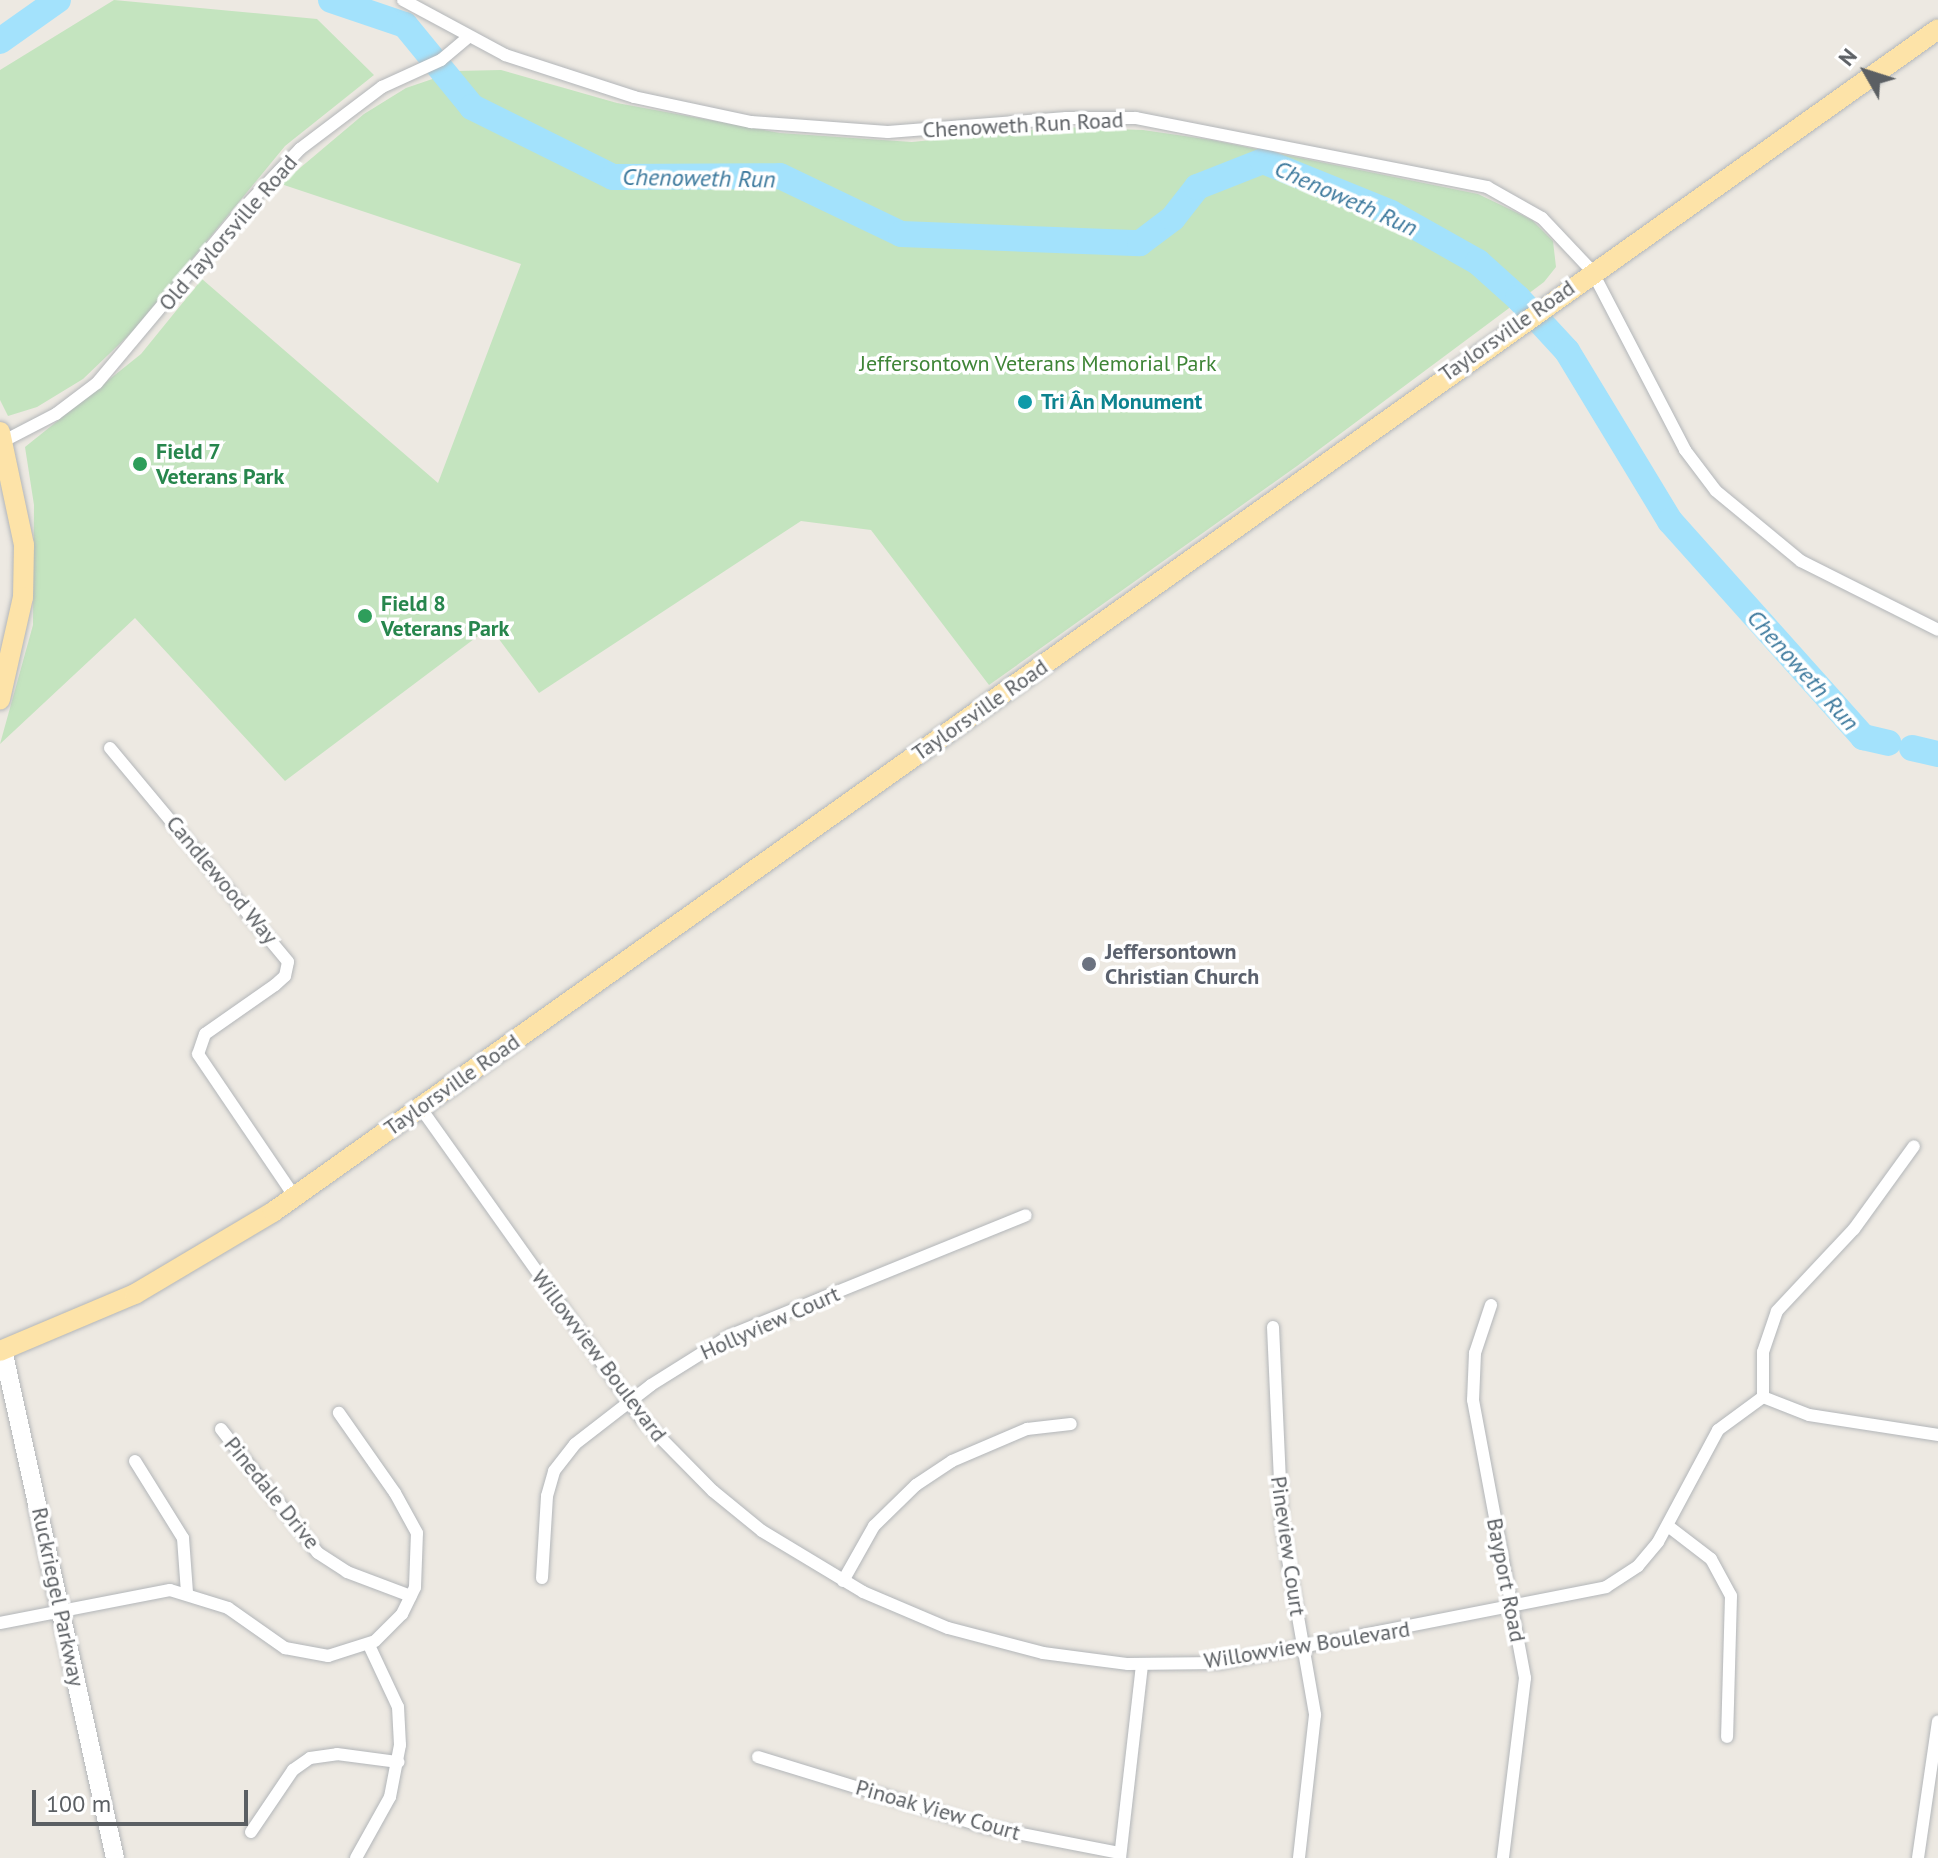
<!DOCTYPE html>
<html>
<head>
<meta charset="utf-8">
<style>
	body { margin:0 }
	#map { position:relative; width:1938px; height:1858px; overflow:hidden; background:#ede9e2; font-family:"PT Sans",sans-serif }
	div>[style] { position:absolute }
	.green>* { inset:0; background:#c4e4bf }
	.river>* { height:26px; margin:-13px; padding:0 13px; transform-origin:13px; border-radius:13px; background:#a3e2fc }
	.roads { filter:drop-shadow(0 0 2px #b3b6b9) drop-shadow(0 0 2px #b3b6b9) }
	.street>* { height:12px; margin:-6px; padding:0 6px; transform-origin:6px; border-radius:6px; background:#fff }
	.secondary>* { height:18px; margin:-9px; padding:0 9px; transform-origin:9px; border-radius:9px; background:#fff }
	.primary>* { height:20px; margin:-10px; padding:0 10px; transform-origin:10px; border-radius:10px; background:#fde3a8 }
	.dots>* { width:22px; height:22px; translate:-50% -50%; box-sizing:border-box; border:4px solid #fff; border-radius:50% }
	span { translate:-50% -50%; white-space:nowrap; text-align:center; line-height:1.15; -webkit-text-stroke:7px #fff; paint-order:stroke }
	.street-label { font-size:22px; color:#5b5f63 }
	.park-label { font-size:22px; color:#3f8537 }
	.culture-label { font-size:22px; color:#0d838f; font-weight:700 }
	.left { translate:0 -50%; text-align:left }
	.leisure-label { font-size:22px; color:#27864d; font-weight:700 }
	.worship-label { font-size:22px; color:#5b616d; font-weight:700 }
	.water-label { font-size:24px; color:#3b789c; font-style:italic }
	.north { position:absolute; left:1826px; top:32px; width:80px; height:80px; -webkit-text-stroke:6px #fff; paint-order:stroke; rotate:309deg; font-size:22px; font-weight:700; line-height:32px; text-align:center; color:#5b5f63 }
	.north::after { content:''; display:block; margin:auto; width:28px; height:36px; background:#5b5f63; clip-path:polygon(50% 0,100% 100%,50% 72%,0 100%) }
	.scale { position:absolute; left:32px; top:1790px; width:216px; height:36px; box-sizing:border-box; border:4px solid #5b5f63; border-top:0; padding-left:10px; font-size:24px; line-height:28px; white-space:nowrap; color:#5b5f63; -webkit-text-stroke:6px #fff; paint-order:stroke }
</style>
</head>
<body>
<div id="map">
	<div class="green">
		<div style="clip-path:polygon(114px 0,317px 19px,374px 75px,285px 146px,132px 332px,83px 379px,37px 407px,8px 416px,0 400px,0 70px)"></div>
		<div style="clip-path:polygon(501px 70px,617px 103px,780px 133px,912px 142px,1060px 127px,1143px 130px,1212px 140px,1478px 194px,1532px 220px,1553px 241px,1556px 267px,1544px 282px,1297px 466px,989px 685px,871px 530px,801px 521px,539px 693px,490px 627px,285px 781px,135px 618px,0 744px,33px 625px,34px 505px,25px 447px,141px 354px,202px 279px,438px 483px,521px 264px,281px 184px,364px 114px,406px 88px,456px 71px)"></div>
	</div>
	<div class="river">
		<div style="left:331px;top:0;width:78px;rotate:18.7deg"></div>
		<div style="left:405px;top:25px;width:106px;rotate:50.7deg"></div>
		<div style="left:472px;top:107px;width:157px;rotate:26.4deg"></div>
		<div style="left:613px;top:177px;width:167px;rotate:-0.3deg"></div>
		<div style="left:780px;top:176px;width:134px;rotate:25.6deg"></div>
		<div style="left:901px;top:234px;width:239px;rotate:2.2deg"></div>
		<div style="left:1140px;top:243px;width:41px;rotate:-37.1deg"></div>
		<div style="left:1173px;top:218px;width:39px;rotate:-52deg"></div>
		<div style="left:1197px;top:187px;width:71px;rotate:-21.5deg"></div>
		<div style="left:1263px;top:161px;width:138px;rotate:22.1deg"></div>
		<div style="left:1391px;top:213px;width:100px;rotate:29.4deg"></div>
		<div style="left:1478px;top:262px;width:54px;rotate:42deg"></div>
		<div style="left:1518px;top:298px;width:72px;rotate:47.2deg"></div>
		<div style="left:1567px;top:351px;width:199px;rotate:58.8deg"></div>
		<div style="left:1670px;top:521px;width:290px;rotate:48.2deg"></div>
		<div style="left:1863px;top:737px;width:26px;rotate:13deg"></div>
		<div style="left:0;top:41px;width:71px;rotate:-35.3deg"></div>
		<div style="left:1912px;top:748px;width:27px;rotate:13deg"></div>
	</div>
	<div class="roads">
		<div class="street">
			<div style="left:403px;top:0;width:116px;rotate:28.3deg"></div>
			<div style="left:505px;top:55px;width:136px;rotate:18deg"></div>
			<div style="left:634px;top:97px;width:120px;rotate:12.1deg"></div>
			<div style="left:751px;top:122px;width:137px;rotate:4.2deg"></div>
			<div style="left:888px;top:132px;width:179px;rotate:-4.5deg"></div>
			<div style="left:1066px;top:118px;width:70px"></div>
			<div style="left:1136px;top:118px;width:358px;rotate:11.1deg"></div>
			<div style="left:1487px;top:187px;width:63px;rotate:29.4deg"></div>
			<div style="left:1542px;top:218px;width:73px;rotate:46.7deg"></div>
			<div style="left:1592px;top:271px;width:202px;rotate:62.5deg"></div>
			<div style="left:1685px;top:450px;width:51px;rotate:52.9deg"></div>
			<div style="left:1716px;top:491px;width:110px;rotate:39.5deg"></div>
			<div style="left:1801px;top:561px;width:153px;rotate:26.7deg"></div>
			<div style="left:0;top:443px;width:63px;rotate:-27.4deg"></div>
			<div style="left:56px;top:414px;width:51px;rotate:-37.1deg"></div>
			<div style="left:97px;top:383px;width:227px;rotate:-50deg"></div>
			<div style="left:243px;top:209px;width:83px;rotate:-46.5deg"></div>
			<div style="left:300px;top:149px;width:103px;rotate:-37.1deg"></div>
			<div style="left:382px;top:87px;width:65px;rotate:-24.6deg"></div>
			<div style="left:441px;top:60px;width:35px;rotate:-40deg"></div>
			<div style="left:110px;top:748px;width:278px;rotate:50.2deg"></div>
			<div style="left:288px;top:962px;width:14px;rotate:102deg"></div>
			<div style="left:285px;top:976px;width:13px;rotate:138deg"></div>
			<div style="left:275px;top:985px;width:85px;rotate:145deg"></div>
			<div style="left:205px;top:1034px;width:21px;rotate:109deg"></div>
			<div style="left:198px;top:1054px;width:171px;rotate:55.9deg"></div>
			<div style="left:420px;top:1107px;width:383px;rotate:54.6deg"></div>
			<div style="left:642px;top:1419px;width:101px;rotate:45.4deg"></div>
			<div style="left:713px;top:1491px;width:63px;rotate:39.2deg"></div>
			<div style="left:762px;top:1531px;width:118px;rotate:31.1deg"></div>
			<div style="left:863px;top:1592px;width:92px;rotate:23deg"></div>
			<div style="left:948px;top:1628px;width:98px;rotate:14.7deg"></div>
			<div style="left:1043px;top:1653px;width:86px;rotate:7.4deg"></div>
			<div style="left:1128px;top:1664px;width:92px;rotate:-0.6deg"></div>
			<div style="left:1220px;top:1663px;width:393px;rotate:-11.1deg"></div>
			<div style="left:1606px;top:1587px;width:38px;rotate:-33deg"></div>
			<div style="left:1638px;top:1566px;width:31px;rotate:-50deg"></div>
			<div style="left:1658px;top:1542px;width:127px;rotate:-61.8deg"></div>
			<div style="left:1718px;top:1430px;width:56px;rotate:-36.3deg"></div>
			<div style="left:1763px;top:1397px;width:49px;rotate:21.4deg"></div>
			<div style="left:1809px;top:1415px;width:131px;rotate:8.8deg"></div>
			<div style="left:1491px;top:1305px;width:51px;rotate:108.4deg"></div>
			<div style="left:1475px;top:1353px;width:47px;rotate:92.4deg"></div>
			<div style="left:1473px;top:1400px;width:283px;rotate:79.4deg"></div>
			<div style="left:1525px;top:1678px;width:181px;rotate:97deg"></div>
			<div style="left:1273px;top:1327px;width:198px;rotate:87.4deg"></div>
			<div style="left:1282px;top:1525px;width:193px;rotate:80.1deg"></div>
			<div style="left:1315px;top:1715px;width:144px;rotate:96.4deg"></div>
			<div style="left:1763px;top:1397px;width:45px;rotate:-90deg"></div>
			<div style="left:1763px;top:1352px;width:43px;rotate:-71.1deg"></div>
			<div style="left:1777px;top:1311px;width:112px;rotate:-46.8deg"></div>
			<div style="left:1854px;top:1229px;width:102px;rotate:-54.1deg"></div>
			<div style="left:221px;top:1429px;width:157px;rotate:52deg"></div>
			<div style="left:318px;top:1553px;width:35px;rotate:33deg"></div>
			<div style="left:347px;top:1572px;width:68px;rotate:20.6deg"></div>
			<div style="left:135px;top:1461px;width:91px;rotate:58.1deg"></div>
			<div style="left:183px;top:1538px;width:55px;rotate:85.8deg"></div>
			<div style="left:1668px;top:1526px;width:54px;rotate:37.5deg"></div>
			<div style="left:1711px;top:1559px;width:42px;rotate:61.6deg"></div>
			<div style="left:1731px;top:1596px;width:141px;rotate:91.6deg"></div>
			<div style="left:542px;top:1578px;width:82px;rotate:-86.5deg"></div>
			<div style="left:547px;top:1496px;width:26px;rotate:-74deg"></div>
			<div style="left:554px;top:1471px;width:34px;rotate:-52deg"></div>
			<div style="left:575px;top:1444px;width:96px;rotate:-37.8deg"></div>
			<div style="left:651px;top:1385px;width:94px;rotate:-32deg"></div>
			<div style="left:731px;top:1335px;width:318px;rotate:-22.1deg"></div>
			<div style="left:843px;top:1581px;width:63px;rotate:-60.6deg"></div>
			<div style="left:874px;top:1526px;width:59px;rotate:-44.3deg"></div>
			<div style="left:916px;top:1485px;width:43px;rotate:-33.7deg"></div>
			<div style="left:952px;top:1461px;width:82px;rotate:-23.1deg"></div>
			<div style="left:1027px;top:1429px;width:44px;rotate:-6.5deg"></div>
			<div style="left:0;top:1623px;width:173px;rotate:-11deg"></div>
			<div style="left:170px;top:1590px;width:61px;rotate:17.2deg"></div>
			<div style="left:228px;top:1608px;width:70px;rotate:35.1deg"></div>
			<div style="left:285px;top:1648px;width:44px;rotate:10.5deg"></div>
			<div style="left:328px;top:1656px;width:49px;rotate:-17.7deg"></div>
			<div style="left:375px;top:1641px;width:38px;rotate:-45deg"></div>
			<div style="left:402px;top:1614px;width:30px;rotate:-64deg"></div>
			<div style="left:415px;top:1587px;width:54px;rotate:-87.9deg"></div>
			<div style="left:417px;top:1533px;width:46px;rotate:-118.8deg"></div>
			<div style="left:395px;top:1493px;width:98px;rotate:-125deg"></div>
			<div style="left:758px;top:1757px;width:239px;rotate:17.1deg"></div>
			<div style="left:986px;top:1827px;width:136px;rotate:11deg"></div>
			<div style="left:251px;top:1832px;width:75px;rotate:-55.9deg"></div>
			<div style="left:293px;top:1770px;width:21px;rotate:-35deg"></div>
			<div style="left:310px;top:1758px;width:27px;rotate:-8deg"></div>
			<div style="left:337px;top:1754px;width:62px;rotate:7.5deg"></div>
			<div style="left:356px;top:1858px;width:70px;rotate:-60.9deg"></div>
			<div style="left:390px;top:1797px;width:53px;rotate:-79.1deg"></div>
			<div style="left:400px;top:1745px;width:38px;rotate:-93deg"></div>
			<div style="left:398px;top:1707px;width:68px;rotate:-115.1deg"></div>
			<div style="left:1120px;top:1858px;width:195px;rotate:-83.5deg"></div>
			<div style="left:1918px;top:1858px;width:138px;rotate:-81.7deg"></div>
		</div>
		<div class="secondary">
			<div style="left:3px;top:1350px;width:520px;rotate:77.57deg"></div>
		</div>
		<div class="primary">
			<div style="left:0;top:432px;width:116px;rotate:78deg"></div>
			<div style="left:24px;top:545px;width:52px;rotate:91.1deg"></div>
			<div style="left:23px;top:597px;width:105px;rotate:102.7deg"></div>
			<div style="left:0;top:1351px;width:147px;rotate:-22.9deg"></div>
			<div style="left:135px;top:1294px;width:161px;rotate:-30.7deg"></div>
			<div style="left:273px;top:1212px;width:2042px;rotate:-35.39deg"></div>
		</div>
	</div>
	<div class="dots">
		<div style="left:1025px;top:402px;background:#0f9aa8"></div>
		<div style="left:140px;top:464px;background:#2e9e5b"></div>
		<div style="left:365px;top:616px;background:#2e9e5b"></div>
		<div style="left:1089px;top:964px;background:#6b7280"></div>
	</div>
	<div class="street-label">
		<span style="left:1023px;top:125px;rotate:-3deg">Chenoweth Run Road</span>
		<span style="left:228px;top:233px;rotate:-49deg">Old Taylorsville Road</span>
		<span style="left:1507px;top:331px;rotate:-35deg">Taylorsville Road</span>
		<span style="left:980px;top:710px;rotate:-35deg">Taylorsville Road</span>
		<span style="left:222px;top:880px;rotate:50deg">Candlewood Way</span>
		<span style="left:452px;top:1085px;rotate:-35deg">Taylorsville Road</span>
		<span style="left:770px;top:1323px;rotate:-24deg">Hollyview Court</span>
		<span style="left:599px;top:1356px;rotate:53deg">Willowview Boulevard</span>
		<span style="left:272px;top:1493px;rotate:51deg">Pinedale Drive</span>
		<span style="left:1288px;top:1546px;rotate:82deg">Pineview Court</span>
		<span style="left:1506px;top:1580px;rotate:79deg">Bayport Road</span>
		<span style="left:58px;top:1597px;rotate:78deg">Ruckriegel Parkway</span>
		<span style="left:1307px;top:1645px;rotate:-9deg">Willowview Boulevard</span>
		<span style="left:938px;top:1810px;rotate:16deg">Pinoak View Court</span>
	</div>
	<div class="park-label">
		<span style="left:1038px;top:364px">Jeffersontown Veterans Memorial Park</span>
	</div>
	<div class="culture-label">
		<span class="left" style="left:1041px;top:402px">Tri Ân Monument</span>
	</div>
	<div class="leisure-label">
		<span class="left" style="left:156px;top:464px">Field 7<br>Veterans Park</span>
		<span class="left" style="left:381px;top:616px">Field 8<br>Veterans Park</span>
	</div>
	<div class="worship-label">
		<span class="left" style="left:1105px;top:964px">Jeffersontown<br>Christian Church</span>
	</div>
	<div class="water-label">
		<span style="left:699px;top:178px;rotate:1deg">Chenoweth Run</span>
		<span style="left:1346px;top:198px;rotate:24deg">Chenoweth Run</span>
		<span style="left:1803px;top:670px;rotate:48deg">Chenoweth Run</span>
	</div>
	<div class="north">N</div>
	<div class="scale">100 m</div>
</div>
</body>
</html>
